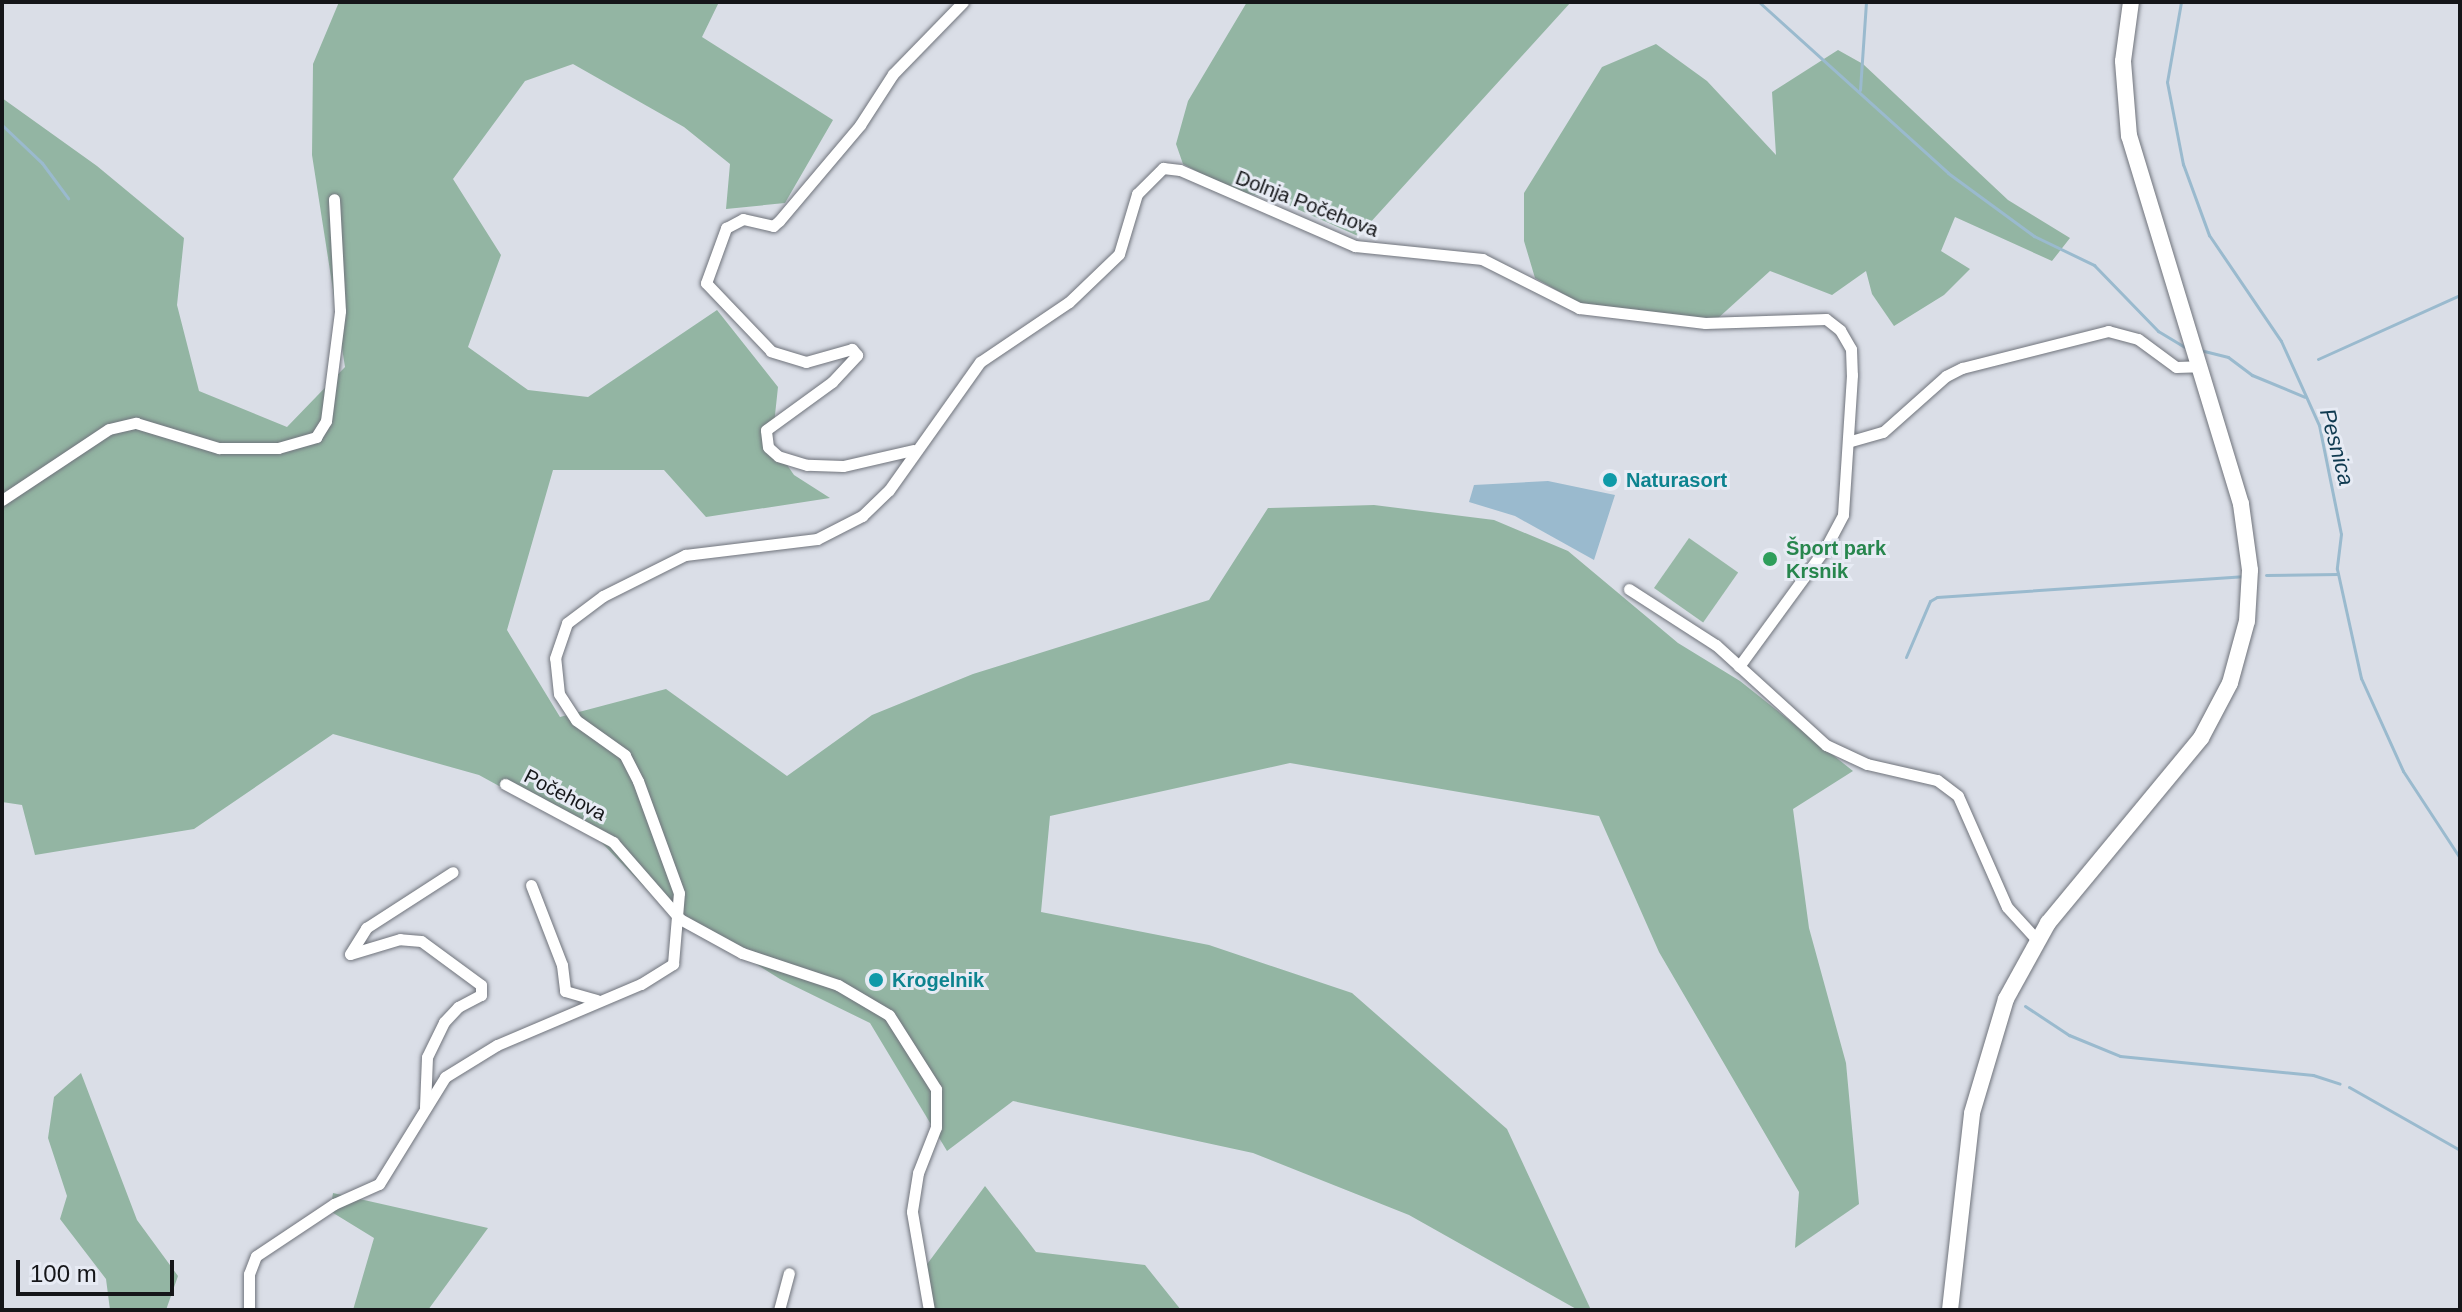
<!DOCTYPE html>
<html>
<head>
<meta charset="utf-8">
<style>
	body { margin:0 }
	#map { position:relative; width:2462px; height:1312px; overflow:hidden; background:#dadee7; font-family:Helvetica,sans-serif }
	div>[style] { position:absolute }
	.green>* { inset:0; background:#97b8a6; transform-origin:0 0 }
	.forest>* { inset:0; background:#93b5a3 }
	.water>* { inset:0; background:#9abace }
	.stream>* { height:3px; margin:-1.5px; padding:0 1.5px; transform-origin:1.5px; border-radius:1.5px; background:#9abace }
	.roads { filter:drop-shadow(0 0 2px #70747c) drop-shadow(0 0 2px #70747c) }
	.street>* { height:11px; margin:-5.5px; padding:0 5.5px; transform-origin:5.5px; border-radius:5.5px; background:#fff }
	.secondary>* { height:16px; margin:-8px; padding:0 8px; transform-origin:8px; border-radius:8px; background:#fff }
	.dots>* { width:22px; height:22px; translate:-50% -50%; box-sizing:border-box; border:4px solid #e7ebf4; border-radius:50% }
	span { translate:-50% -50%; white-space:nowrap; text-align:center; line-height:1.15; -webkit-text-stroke:6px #e7ebf4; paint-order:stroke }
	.street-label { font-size:20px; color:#151619 }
	.culture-label { font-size:20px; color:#0d838f; font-weight:700 }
	.left { translate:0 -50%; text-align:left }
	.leisure-label { font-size:20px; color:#27864d; font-weight:700 }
	.water-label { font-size:22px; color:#0f3a50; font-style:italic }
	.frame { position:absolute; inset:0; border:4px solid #151619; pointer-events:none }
	.scale { position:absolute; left:16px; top:1260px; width:158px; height:36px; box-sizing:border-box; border:4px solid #151619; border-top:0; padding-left:10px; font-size:24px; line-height:28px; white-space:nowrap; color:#151619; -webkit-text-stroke:6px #e7ebf4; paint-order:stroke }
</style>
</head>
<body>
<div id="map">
	<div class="green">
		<div style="left:1689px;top:538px;width:60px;height:61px;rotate:35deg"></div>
	</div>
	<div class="forest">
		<div style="clip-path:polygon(339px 2px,719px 2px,702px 37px,833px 120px,785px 203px,726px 209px,730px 164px,684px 127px,573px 64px,525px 81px,453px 179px,501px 255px,468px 347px,528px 390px,588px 397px,717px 310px,778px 387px,772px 443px,794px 475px,830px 498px,706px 517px,664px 470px,553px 470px,507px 630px,560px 717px,666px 689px,787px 776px,872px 715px,973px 674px,1209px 600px,1268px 508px,1374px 505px,1494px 520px,1568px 551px,1678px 643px,1740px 681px,1853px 771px,1793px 809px,1809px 928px,1846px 1063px,1859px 1204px,1795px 1248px,1799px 1192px,1659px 952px,1599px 816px,1290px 763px,1050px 816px,1041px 912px,1209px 945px,1352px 993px,1507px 1129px,1591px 1310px,1578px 1310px,1409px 1215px,1253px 1153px,1013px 1101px,947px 1151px,870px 1023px,780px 979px,663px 906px,600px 841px,479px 775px,333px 734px,194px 829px,35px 855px,22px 805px,2px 802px,2px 98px,97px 166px,184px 238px,177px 305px,199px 391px,287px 427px,345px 367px,312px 155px,313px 64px)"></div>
		<div style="clip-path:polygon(1247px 2px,1571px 2px,1358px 236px,1279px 201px,1230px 189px,1183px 164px,1176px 144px,1188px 101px)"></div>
		<div style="clip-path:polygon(1656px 44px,1707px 81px,1776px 155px,1772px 92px,1838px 50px,1863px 64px,2008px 200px,2070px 238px,2052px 261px,1955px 217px,1941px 251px,1970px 269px,1944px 295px,1894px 326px,1872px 294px,1866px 271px,1832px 295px,1770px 271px,1716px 320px,1581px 304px,1535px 278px,1524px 241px,1524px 193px,1602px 67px)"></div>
		<div style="clip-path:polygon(81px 1073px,137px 1220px,178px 1276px,166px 1310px,110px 1310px,106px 1279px,60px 1219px,67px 1196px,48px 1138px,54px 1097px)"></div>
		<div style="clip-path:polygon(985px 1186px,1036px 1252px,1145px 1265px,1181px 1310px,934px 1310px,925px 1267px)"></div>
		<div style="clip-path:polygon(333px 1193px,488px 1228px,428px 1310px,353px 1310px,374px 1238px,330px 1211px)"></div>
	</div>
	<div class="water">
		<div style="clip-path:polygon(1548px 481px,1615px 495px,1594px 560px,1515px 516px,1469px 502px,1474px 485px)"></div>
	</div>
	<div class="stream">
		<div style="left:1759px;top:2px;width:255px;rotate:42.1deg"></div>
		<div style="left:1948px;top:173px;width:107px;rotate:36.2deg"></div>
		<div style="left:2034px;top:236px;width:67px;rotate:25.8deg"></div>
		<div style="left:2094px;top:265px;width:92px;rotate:45.9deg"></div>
		<div style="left:2158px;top:331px;width:31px;rotate:31deg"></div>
		<div style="left:2181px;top:2px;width:81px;rotate:99.9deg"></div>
		<div style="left:2167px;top:82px;width:84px;rotate:79deg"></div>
		<div style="left:2183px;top:164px;width:76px;rotate:69.9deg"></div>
		<div style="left:2209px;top:235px;width:128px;rotate:55.8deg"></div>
		<div style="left:2281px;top:341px;width:92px;rotate:65.7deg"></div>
		<div style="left:2319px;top:425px;width:111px;rotate:78.6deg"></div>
		<div style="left:2341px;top:534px;width:35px;rotate:97deg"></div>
		<div style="left:2337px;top:569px;width:112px;rotate:77.6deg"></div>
		<div style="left:2361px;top:678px;width:102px;rotate:65.7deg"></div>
		<div style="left:2403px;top:771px;width:104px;rotate:56.8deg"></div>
		<div style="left:1860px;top:90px;width:88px;rotate:-86.1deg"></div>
		<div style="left:2px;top:125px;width:55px;rotate:43.5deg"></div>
		<div style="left:42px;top:163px;width:44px;rotate:53.4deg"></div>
		<div style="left:2200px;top:350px;width:29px;rotate:14deg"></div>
		<div style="left:2228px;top:357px;width:30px;rotate:37deg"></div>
		<div style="left:2252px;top:375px;width:57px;rotate:22.5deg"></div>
		<div style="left:2318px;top:359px;width:156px;rotate:-24.3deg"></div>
		<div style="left:2266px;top:575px;width:72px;rotate:-0.8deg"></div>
		<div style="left:1906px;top:657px;width:61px;rotate:-66.8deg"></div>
		<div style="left:1930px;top:601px;width:8px;rotate:-30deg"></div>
		<div style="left:1937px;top:597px;width:306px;rotate:-3.9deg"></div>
		<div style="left:2025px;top:1006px;width:53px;rotate:33.4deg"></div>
		<div style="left:2069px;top:1035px;width:55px;rotate:22.4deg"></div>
		<div style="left:2120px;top:1056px;width:194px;rotate:5.6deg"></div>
		<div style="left:2313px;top:1075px;width:28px;rotate:18deg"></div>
		<div style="left:2349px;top:1087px;width:128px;rotate:29.6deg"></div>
	</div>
	<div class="roads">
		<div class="street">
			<div style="left:1851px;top:441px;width:33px;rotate:-16deg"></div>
			<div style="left:1883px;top:432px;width:84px;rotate:-41.6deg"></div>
			<div style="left:1946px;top:376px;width:18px;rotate:-27deg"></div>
			<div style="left:1962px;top:368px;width:151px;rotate:-14.2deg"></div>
			<div style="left:2108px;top:331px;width:31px;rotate:15deg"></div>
			<div style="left:2138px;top:339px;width:47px;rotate:36.4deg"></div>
			<div style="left:2176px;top:367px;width:23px;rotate:-2deg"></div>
			<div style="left:913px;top:450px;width:72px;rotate:167.1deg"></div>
			<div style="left:843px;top:466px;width:36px;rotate:-178deg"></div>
			<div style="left:807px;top:465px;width:30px;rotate:-163deg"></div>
			<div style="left:778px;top:456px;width:13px;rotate:-138deg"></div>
			<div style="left:768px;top:447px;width:17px;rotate:-97deg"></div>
			<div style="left:766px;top:430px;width:82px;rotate:-36deg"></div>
			<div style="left:832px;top:382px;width:37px;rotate:-47deg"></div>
			<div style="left:857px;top:355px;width:8px;rotate:-130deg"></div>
			<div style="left:852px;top:349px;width:48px;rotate:164.2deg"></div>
			<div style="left:806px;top:362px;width:37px;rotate:-163deg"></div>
			<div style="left:771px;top:351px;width:94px;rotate:-133.7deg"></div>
			<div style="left:706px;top:283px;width:59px;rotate:-70deg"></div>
			<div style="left:726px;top:228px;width:19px;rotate:-28deg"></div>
			<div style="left:743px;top:219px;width:31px;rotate:13deg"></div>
			<div style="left:773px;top:226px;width:8px;rotate:-40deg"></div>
			<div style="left:779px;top:221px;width:126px;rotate:-49.8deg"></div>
			<div style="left:860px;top:125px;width:61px;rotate:-57.1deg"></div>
			<div style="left:893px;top:74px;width:100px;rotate:-45.8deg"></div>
			<div style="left:2px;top:500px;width:128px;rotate:-33.6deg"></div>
			<div style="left:109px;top:429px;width:28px;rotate:-13deg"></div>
			<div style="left:136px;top:423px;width:87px;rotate:16.8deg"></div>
			<div style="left:219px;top:448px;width:59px"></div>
			<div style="left:278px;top:448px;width:40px;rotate:-16deg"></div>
			<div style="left:316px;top:437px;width:19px;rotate:-58deg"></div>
			<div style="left:326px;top:421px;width:111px;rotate:-82.7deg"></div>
			<div style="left:340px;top:311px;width:112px;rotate:-93.1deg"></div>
			<div style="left:1629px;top:589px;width:103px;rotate:32.8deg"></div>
			<div style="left:1716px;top:645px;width:149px;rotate:42.3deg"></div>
			<div style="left:1826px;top:745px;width:45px;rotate:24.9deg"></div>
			<div style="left:1867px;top:764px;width:72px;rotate:12.9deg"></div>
			<div style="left:1937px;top:780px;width:26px;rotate:37deg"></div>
			<div style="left:1958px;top:796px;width:121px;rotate:66.2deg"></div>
			<div style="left:2007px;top:907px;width:45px;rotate:47.7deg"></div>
			<div style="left:505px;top:784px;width:123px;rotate:28.2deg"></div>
			<div style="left:613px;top:842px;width:102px;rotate:49deg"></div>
			<div style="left:680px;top:919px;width:71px;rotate:28.7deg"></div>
			<div style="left:742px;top:953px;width:101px;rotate:18.4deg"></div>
			<div style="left:838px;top:985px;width:59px;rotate:30.5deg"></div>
			<div style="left:889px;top:1015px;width:88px;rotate:57.6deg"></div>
			<div style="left:936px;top:1089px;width:38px;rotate:90deg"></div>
			<div style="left:936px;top:1127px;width:49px;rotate:111.4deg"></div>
			<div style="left:918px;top:1173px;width:39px;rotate:99deg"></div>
			<div style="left:912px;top:1212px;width:99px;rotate:80.2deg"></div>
			<div style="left:531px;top:885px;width:86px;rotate:68.8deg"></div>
			<div style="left:562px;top:965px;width:26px;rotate:83deg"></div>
			<div style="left:565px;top:991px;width:33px;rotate:16deg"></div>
			<div style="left:425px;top:1107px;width:50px;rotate:-87.7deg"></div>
			<div style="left:427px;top:1057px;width:39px;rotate:-64deg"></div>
			<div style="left:444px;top:1022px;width:21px;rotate:-47deg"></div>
			<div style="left:458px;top:1007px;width:26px;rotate:-28deg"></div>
			<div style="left:481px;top:995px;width:10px;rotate:-90deg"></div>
			<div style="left:481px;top:985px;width:74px;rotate:-143.7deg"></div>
			<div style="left:421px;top:941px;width:21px;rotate:-175deg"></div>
			<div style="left:400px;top:939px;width:52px;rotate:163.3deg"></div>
			<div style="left:350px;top:954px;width:31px;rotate:-58deg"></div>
			<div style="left:366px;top:928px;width:103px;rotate:-32.8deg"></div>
			<div style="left:249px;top:1310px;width:36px;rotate:-90deg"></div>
			<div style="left:249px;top:1274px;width:19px;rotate:-69deg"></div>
			<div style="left:256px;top:1256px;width:94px;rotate:-33.7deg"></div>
			<div style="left:334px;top:1204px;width:49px;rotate:-24deg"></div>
			<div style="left:379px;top:1184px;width:126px;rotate:-58.3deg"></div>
			<div style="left:445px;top:1077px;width:61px;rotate:-31.6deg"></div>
			<div style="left:497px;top:1045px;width:156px;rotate:-23deg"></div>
			<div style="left:641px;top:984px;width:38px;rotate:-32deg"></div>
			<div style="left:673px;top:964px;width:71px;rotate:-85.2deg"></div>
			<div style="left:679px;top:893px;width:119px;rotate:-110.1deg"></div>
			<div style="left:638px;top:781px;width:29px;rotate:-117deg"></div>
			<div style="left:625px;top:755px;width:60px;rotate:-144.5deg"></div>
			<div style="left:576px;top:720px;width:31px;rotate:-123deg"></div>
			<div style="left:559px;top:694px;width:36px;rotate:-96deg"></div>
			<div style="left:555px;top:658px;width:37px;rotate:-71deg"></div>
			<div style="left:567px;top:623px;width:45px;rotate:-36.9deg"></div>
			<div style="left:603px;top:596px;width:92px;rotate:-26.6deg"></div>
			<div style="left:685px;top:555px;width:133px;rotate:-6.9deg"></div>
			<div style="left:817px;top:539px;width:51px;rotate:-27.1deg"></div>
			<div style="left:862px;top:516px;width:37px;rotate:-44deg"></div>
			<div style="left:889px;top:490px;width:157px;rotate:-54.6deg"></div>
			<div style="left:980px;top:362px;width:107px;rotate:-34deg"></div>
			<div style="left:1069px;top:302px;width:69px;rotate:-43.8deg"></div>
			<div style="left:1119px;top:254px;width:63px;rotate:-73.3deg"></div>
			<div style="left:1137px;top:194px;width:37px;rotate:-45deg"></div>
			<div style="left:1163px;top:168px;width:17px;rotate:7deg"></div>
			<div style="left:1180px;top:170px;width:191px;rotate:23.5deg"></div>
			<div style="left:1355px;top:246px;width:128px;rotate:5.8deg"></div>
			<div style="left:1482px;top:259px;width:109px;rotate:26.8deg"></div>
			<div style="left:1579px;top:308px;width:127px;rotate:6.8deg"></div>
			<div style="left:1705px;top:323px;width:121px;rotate:-1.9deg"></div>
			<div style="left:1826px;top:319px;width:18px;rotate:38deg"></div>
			<div style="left:1840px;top:330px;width:22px;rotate:60deg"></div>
			<div style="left:1851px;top:349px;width:26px;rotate:88deg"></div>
			<div style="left:1852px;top:375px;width:140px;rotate:93.7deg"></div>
			<div style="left:1843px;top:515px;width:40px;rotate:118deg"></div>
			<div style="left:1824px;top:550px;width:144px;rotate:126.2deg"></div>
			<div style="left:779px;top:1310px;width:38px;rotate:-75deg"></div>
		</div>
		<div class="secondary">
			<div style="left:1950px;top:1310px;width:198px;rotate:-83.6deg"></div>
			<div style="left:1972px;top:1113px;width:119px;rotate:-73.4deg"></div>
			<div style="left:2006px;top:999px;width:87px;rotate:-61.1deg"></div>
			<div style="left:2048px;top:923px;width:240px;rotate:-50.4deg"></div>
			<div style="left:2201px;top:738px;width:62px;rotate:-62.2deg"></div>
			<div style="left:2230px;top:683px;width:64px;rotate:-74.7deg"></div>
			<div style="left:2247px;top:621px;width:51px;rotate:-86.6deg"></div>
			<div style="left:2250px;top:570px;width:67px;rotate:-97.8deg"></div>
			<div style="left:2241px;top:504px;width:385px;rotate:-106.9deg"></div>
			<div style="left:2129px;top:136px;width:75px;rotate:-94.6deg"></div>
			<div style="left:2123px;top:61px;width:60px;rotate:-82.3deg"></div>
		</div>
	</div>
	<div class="dots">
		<div style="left:1610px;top:480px;background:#0f9aa8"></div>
		<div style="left:1770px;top:559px;background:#2e9e5b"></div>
		<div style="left:876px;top:980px;background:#0f9aa8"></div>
	</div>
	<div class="street-label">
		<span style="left:1307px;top:204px;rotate:21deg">Dolnja Počehova</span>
		<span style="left:565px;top:795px;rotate:27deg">Počehova</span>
	</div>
	<div class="culture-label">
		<span class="left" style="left:1626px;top:480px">Naturasort</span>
		<span class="left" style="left:892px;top:980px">Krogelnik</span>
	</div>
	<div class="leisure-label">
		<span class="left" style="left:1786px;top:560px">Šport park<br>Krsnik</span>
	</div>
	<div class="water-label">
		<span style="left:2337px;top:447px;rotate:75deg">Pesnica</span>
	</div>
	<div class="frame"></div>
	<div class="scale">100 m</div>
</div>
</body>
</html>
